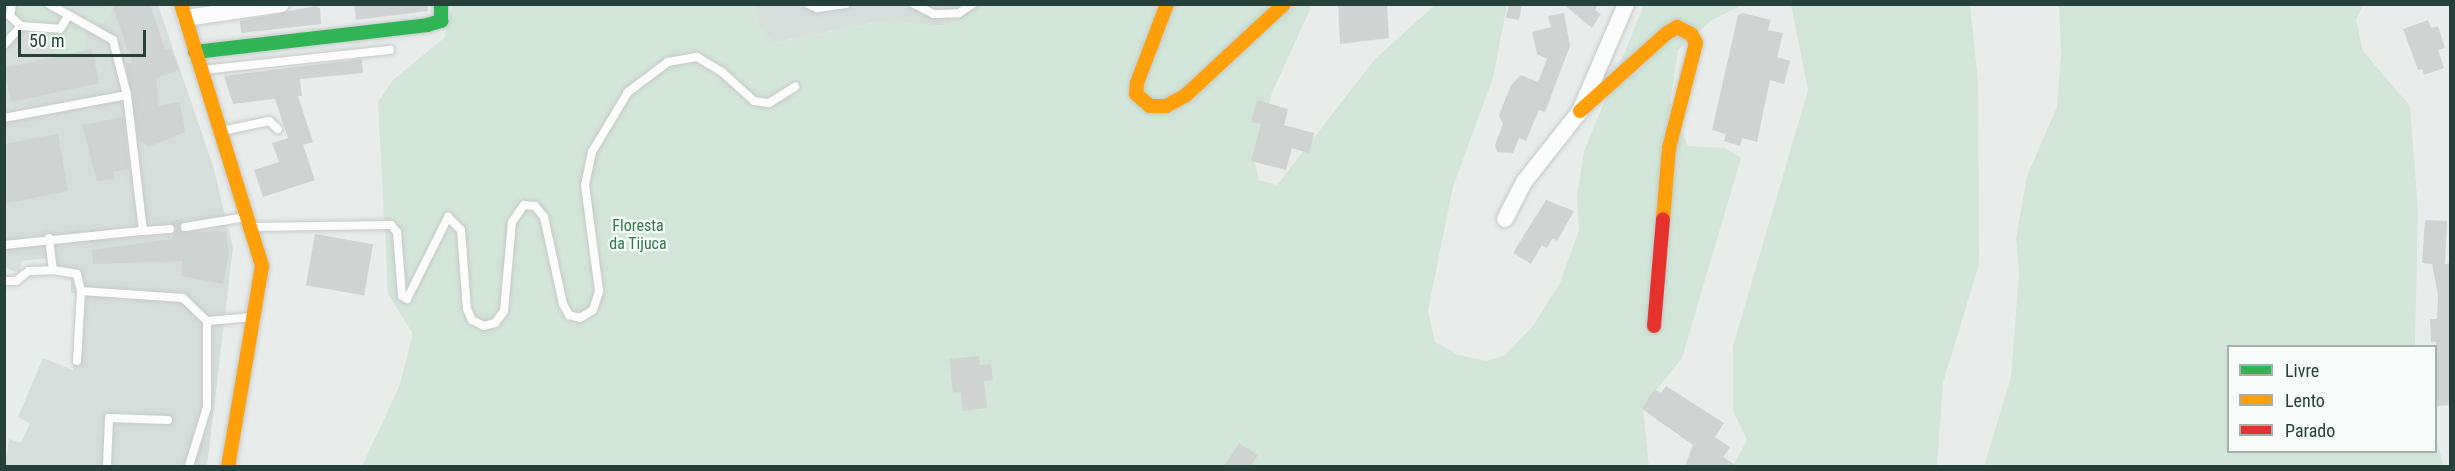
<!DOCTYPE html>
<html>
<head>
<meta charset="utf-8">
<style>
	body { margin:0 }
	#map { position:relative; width:2455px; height:471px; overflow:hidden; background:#e8edeb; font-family:"Roboto Condensed",sans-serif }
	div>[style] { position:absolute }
	.built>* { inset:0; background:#d6dedb }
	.green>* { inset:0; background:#d1e6d8 }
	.building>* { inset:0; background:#cfd4d2; transform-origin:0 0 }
	.roads { filter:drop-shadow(0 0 2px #c5cac8) drop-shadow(0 0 2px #c5cac8) }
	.lane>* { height:8px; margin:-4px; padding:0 4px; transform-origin:4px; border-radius:4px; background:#fcfcfc }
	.street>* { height:16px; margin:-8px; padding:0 8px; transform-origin:8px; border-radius:8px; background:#fcfcfc }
	.fast>* { height:14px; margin:-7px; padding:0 7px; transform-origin:7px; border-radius:7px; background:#30b455 }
	.slow>* { height:14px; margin:-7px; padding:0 7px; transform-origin:7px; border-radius:7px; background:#ff9f0a }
	.jam>* { height:14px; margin:-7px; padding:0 7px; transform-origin:7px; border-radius:7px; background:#e5322d }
	span { translate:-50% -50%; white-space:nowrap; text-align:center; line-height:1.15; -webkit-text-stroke:4.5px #f7fbf9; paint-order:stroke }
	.park-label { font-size:16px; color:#2d7a4b }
	.frame { position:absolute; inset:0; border:6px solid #24423a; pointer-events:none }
	.legend { position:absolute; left:2227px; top:345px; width:210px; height:108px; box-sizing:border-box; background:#f7fbf9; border:2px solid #a3b1ad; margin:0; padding:8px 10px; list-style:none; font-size:18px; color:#24423a }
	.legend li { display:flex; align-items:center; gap:12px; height:30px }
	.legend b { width:30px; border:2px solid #a3b1ad }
	.scale { position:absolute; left:18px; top:30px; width:128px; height:27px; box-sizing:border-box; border:3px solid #24423a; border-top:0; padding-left:8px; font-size:18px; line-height:21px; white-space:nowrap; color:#24423a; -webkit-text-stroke:4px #f7fbf9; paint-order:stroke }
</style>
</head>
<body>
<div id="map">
	<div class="built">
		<div style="clip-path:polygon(5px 5px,158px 5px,213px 166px,233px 248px,207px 466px,5px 466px,9px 439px,21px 443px,30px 423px,18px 417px,43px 358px,73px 370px,77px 293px,71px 293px,71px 275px,52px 275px,48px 258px,22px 261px,19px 273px,5px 268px)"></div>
		<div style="clip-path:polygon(753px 5px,960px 5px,949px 26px,877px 22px,773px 43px,759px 26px)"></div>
	</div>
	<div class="green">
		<div style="clip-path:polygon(7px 4px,71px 5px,73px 13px,115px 5px,107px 20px,85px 32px,86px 50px,59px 56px,30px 29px,5px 36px)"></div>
		<div style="clip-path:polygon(453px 5px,753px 5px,759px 26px,774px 43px,877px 22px,949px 26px,960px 5px,1312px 5px,1272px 93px,1254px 159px,1259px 180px,1277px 185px,1375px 59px,1435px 5px,1507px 5px,1493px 78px,1453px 187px,1428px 311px,1435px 342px,1459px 355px,1486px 361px,1505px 355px,1533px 326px,1560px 283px,1579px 230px,1577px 197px,1584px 151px,1644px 5px,1743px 5px,1712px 20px,1678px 50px,1670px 103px,1688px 146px,1725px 148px,1741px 158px,1682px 358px,1643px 407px,1649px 466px,362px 466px,399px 387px,413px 334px,388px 294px,378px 102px,393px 80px,444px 38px)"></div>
		<div style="clip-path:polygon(1791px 5px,1970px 5px,1978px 80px,1979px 264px,1943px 383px,1937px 466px,1733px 466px,1747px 440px,1733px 411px,1733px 346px,1808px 90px)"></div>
		<div style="clip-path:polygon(2059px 5px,2363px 5px,2356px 20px,2363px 51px,2410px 106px,2418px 210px,2415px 346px,2228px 346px,2228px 452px,2436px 452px,2436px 439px,2444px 466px,1984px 466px,2011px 377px,2019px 273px,2016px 238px,2027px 176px,2057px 107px,2061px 53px)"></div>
	</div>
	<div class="building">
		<div style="clip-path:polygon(112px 4px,150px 4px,165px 50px,171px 49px,179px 70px,156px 78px,159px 106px,180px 102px,185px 132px,148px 147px,139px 140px,126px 64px,132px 62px)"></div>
		<div style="clip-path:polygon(354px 4px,428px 4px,428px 11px,356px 20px)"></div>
		<div style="clip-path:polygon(1338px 4px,1387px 4px,1389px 38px,1340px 44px)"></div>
		<div style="clip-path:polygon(1509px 4px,1522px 4px,1519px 20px,1506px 18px)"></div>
		<div style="clip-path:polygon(1563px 4px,1598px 4px,1595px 10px,1601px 14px,1592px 28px)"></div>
		<div style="clip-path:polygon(315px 6px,320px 8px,321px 24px,241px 33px,240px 21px)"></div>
		<div style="clip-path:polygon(1564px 13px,1570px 46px,1545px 112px,1539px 110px,1526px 141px,1519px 138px,1513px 153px,1497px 152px,1495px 145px,1503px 124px,1499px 115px,1511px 85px,1521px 75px,1538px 82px,1547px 59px,1537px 54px,1532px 32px,1551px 27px,1548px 16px)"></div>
		<div style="clip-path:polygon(1743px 13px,1771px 20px,1768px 30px,1783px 33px,1777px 57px,1790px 61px,1784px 84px,1770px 80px,1757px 142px,1742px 138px,1740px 146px,1724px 141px,1726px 134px,1712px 130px,1738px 15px)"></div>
		<div style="clip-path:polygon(2428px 20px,2431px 28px,2438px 26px,2445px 48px,2438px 50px,2444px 68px,2424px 75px,2422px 69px,2418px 70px,2403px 29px)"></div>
		<div style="left:92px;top:49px;width:35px;height:90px;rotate:78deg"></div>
		<div style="clip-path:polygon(362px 59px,363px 73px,300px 79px,302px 96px,298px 96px,313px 142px,303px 145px,315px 180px,263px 197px,254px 170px,279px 162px,272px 143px,288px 138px,275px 99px,233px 104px,224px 76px)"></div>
		<div style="clip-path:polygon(1257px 100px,1288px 109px,1284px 125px,1314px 133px,1309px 153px,1292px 148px,1286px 170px,1251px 161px,1261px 124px,1251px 122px)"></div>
		<div style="clip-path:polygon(123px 117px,129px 169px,113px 172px,114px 179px,97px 181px,82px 125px)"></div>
		<div style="clip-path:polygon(58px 134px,68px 191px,4px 204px,4px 144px)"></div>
		<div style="clip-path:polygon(1546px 200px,1574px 211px,1557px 241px,1553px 238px,1547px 248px,1542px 245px,1531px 264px,1513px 253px)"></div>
		<div style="clip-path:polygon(183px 219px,179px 227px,183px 233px,226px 231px,229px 254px,223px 284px,181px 276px,183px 261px,93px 264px,92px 250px,172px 239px,176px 228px,169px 222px)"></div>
		<div style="clip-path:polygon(2425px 220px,2447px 221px,2445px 264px,2451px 263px,2451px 405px,2437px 406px,2436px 342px,2431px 342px,2430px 319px,2437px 319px,2438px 295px,2432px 264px,2422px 263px)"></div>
		<div style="left:315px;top:234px;width:59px;height:52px;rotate:10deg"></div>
		<div style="clip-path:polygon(979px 356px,980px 365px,991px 364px,993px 380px,984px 381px,987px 408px,963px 411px,961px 392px,953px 393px,949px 359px)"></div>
		<div style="clip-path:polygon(1666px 386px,1724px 423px,1715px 437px,1730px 447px,1723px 457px,1737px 466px,1685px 466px,1693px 445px,1642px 409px,1654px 389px,1661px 393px)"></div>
		<div style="clip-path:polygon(1239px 443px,1258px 455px,1251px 466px,1224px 466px)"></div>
	</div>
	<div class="roads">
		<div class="lane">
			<div style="left:12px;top:4px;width:12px;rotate:99deg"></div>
			<div style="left:10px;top:16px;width:15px;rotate:42deg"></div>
			<div style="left:21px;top:26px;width:39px;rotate:4deg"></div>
			<div style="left:60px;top:29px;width:13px;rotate:-58deg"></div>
			<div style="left:808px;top:4px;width:10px;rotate:24deg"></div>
			<div style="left:817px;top:8px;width:29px;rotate:-8deg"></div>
			<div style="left:914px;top:4px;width:22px;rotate:27deg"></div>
			<div style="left:934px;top:14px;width:25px;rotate:-2deg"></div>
			<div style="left:959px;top:13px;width:17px;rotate:-33deg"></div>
			<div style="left:4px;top:45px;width:25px;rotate:-48deg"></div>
			<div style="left:202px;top:70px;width:189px;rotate:-6.1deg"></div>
			<div style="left:4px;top:118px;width:125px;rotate:-10.6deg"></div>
			<div style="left:222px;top:131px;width:48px;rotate:-12deg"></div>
			<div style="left:269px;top:121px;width:12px;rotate:42deg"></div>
			<div style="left:185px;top:227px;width:62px;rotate:-9.3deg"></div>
			<div style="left:252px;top:227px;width:139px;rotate:-0.8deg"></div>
			<div style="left:391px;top:225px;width:9px;rotate:49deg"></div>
			<div style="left:397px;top:232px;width:64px;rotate:85.5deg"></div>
			<div style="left:402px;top:296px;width:6px;rotate:31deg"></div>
			<div style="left:407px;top:299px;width:92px;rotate:-63.4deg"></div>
			<div style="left:448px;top:217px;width:18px;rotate:45deg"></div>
			<div style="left:461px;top:230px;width:79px;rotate:85.7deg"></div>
			<div style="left:467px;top:309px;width:12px;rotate:66deg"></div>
			<div style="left:472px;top:320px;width:13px;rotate:27deg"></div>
			<div style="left:484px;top:326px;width:11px;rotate:-15deg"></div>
			<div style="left:495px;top:323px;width:15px;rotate:-53deg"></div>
			<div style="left:504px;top:311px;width:89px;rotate:-84.9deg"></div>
			<div style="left:512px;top:222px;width:21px;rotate:-55deg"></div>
			<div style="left:524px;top:205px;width:11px;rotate:5deg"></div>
			<div style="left:535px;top:206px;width:14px;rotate:51deg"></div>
			<div style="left:544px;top:217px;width:89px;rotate:77.7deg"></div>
			<div style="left:563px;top:304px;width:13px;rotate:61deg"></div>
			<div style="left:569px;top:315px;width:11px;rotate:15deg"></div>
			<div style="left:580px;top:318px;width:15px;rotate:-32deg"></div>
			<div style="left:593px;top:310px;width:20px;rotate:-72deg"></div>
			<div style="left:599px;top:291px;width:107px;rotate:-97.5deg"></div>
			<div style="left:585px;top:185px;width:34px;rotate:-78deg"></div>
			<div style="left:592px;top:152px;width:70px;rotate:-59deg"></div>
			<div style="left:628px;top:92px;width:50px;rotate:-36.9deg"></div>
			<div style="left:668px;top:62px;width:29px;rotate:-10deg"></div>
			<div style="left:697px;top:57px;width:29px;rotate:31deg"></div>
			<div style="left:722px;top:72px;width:43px;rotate:42.2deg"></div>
			<div style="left:754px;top:101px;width:15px;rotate:8deg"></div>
			<div style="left:769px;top:103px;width:31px;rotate:-32deg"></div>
			<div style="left:143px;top:231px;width:27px;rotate:-4deg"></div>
			<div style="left:49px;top:238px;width:32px;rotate:83deg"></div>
			<div style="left:53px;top:270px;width:24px;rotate:9deg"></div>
			<div style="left:77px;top:274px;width:17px;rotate:77deg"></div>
			<div style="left:4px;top:245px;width:140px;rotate:-5.8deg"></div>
			<div style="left:143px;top:231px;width:137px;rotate:-96.7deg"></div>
			<div style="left:127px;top:95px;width:57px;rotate:-104.3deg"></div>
			<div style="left:113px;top:40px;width:73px;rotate:-150.6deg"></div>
			<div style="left:4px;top:281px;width:12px"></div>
			<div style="left:16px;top:281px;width:16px;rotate:-38deg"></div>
			<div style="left:29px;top:271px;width:24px;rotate:-2deg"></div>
			<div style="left:77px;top:361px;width:70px;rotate:-86.7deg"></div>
			<div style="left:81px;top:291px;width:102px;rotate:3.9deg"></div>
			<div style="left:183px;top:298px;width:33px;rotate:44deg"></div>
			<div style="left:207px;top:321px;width:46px;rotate:-5deg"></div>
			<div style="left:107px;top:466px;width:48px;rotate:-87.6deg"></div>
			<div style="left:109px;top:418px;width:59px;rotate:1.9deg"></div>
			<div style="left:189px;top:466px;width:62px;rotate:-73deg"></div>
			<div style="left:207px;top:407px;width:86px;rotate:-90deg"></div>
		</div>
		<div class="street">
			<div style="left:186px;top:18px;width:96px;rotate:-8.4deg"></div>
			<div style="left:1505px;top:219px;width:42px;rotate:-62.8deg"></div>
			<div style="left:1524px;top:182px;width:90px;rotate:-51.7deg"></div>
			<div style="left:1580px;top:111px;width:116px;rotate:-66.7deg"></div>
		</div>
		<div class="fast">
			<div style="left:195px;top:52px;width:234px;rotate:-6.6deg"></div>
			<div style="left:427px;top:25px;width:15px;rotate:-16deg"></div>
			<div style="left:441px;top:21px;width:17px;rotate:-90deg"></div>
		</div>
		<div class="slow">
			<div style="left:181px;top:4px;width:274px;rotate:72.8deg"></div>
			<div style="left:262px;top:266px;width:203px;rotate:99.6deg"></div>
			<div style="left:1167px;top:4px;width:85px;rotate:110.8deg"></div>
			<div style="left:1137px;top:83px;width:11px;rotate:95deg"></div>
			<div style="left:1136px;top:94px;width:18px;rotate:41deg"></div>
			<div style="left:1150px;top:106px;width:16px"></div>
			<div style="left:1166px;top:106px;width:21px;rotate:-28deg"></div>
			<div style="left:1185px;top:96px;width:135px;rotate:-42.9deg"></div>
			<div style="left:1580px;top:111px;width:117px;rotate:-41.9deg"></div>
			<div style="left:1667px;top:33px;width:12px;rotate:-31deg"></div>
			<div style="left:1677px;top:27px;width:16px;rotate:27deg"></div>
			<div style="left:1691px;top:34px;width:10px;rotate:61deg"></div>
			<div style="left:1696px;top:43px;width:108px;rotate:104.4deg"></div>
			<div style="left:1669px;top:148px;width:71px;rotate:94.8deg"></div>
		</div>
		<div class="jam">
			<div style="left:1654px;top:326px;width:107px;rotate:-85.2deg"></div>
		</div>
	</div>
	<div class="park-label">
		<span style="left:638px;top:235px">Floresta<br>da Tijuca</span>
	</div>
	<div class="frame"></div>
	<ul class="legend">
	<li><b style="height:8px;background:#30b455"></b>Livre</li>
	<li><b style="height:8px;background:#ff9f0a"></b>Lento</li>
	<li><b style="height:8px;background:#e5322d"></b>Parado</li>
	</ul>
	<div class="scale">50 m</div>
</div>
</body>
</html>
